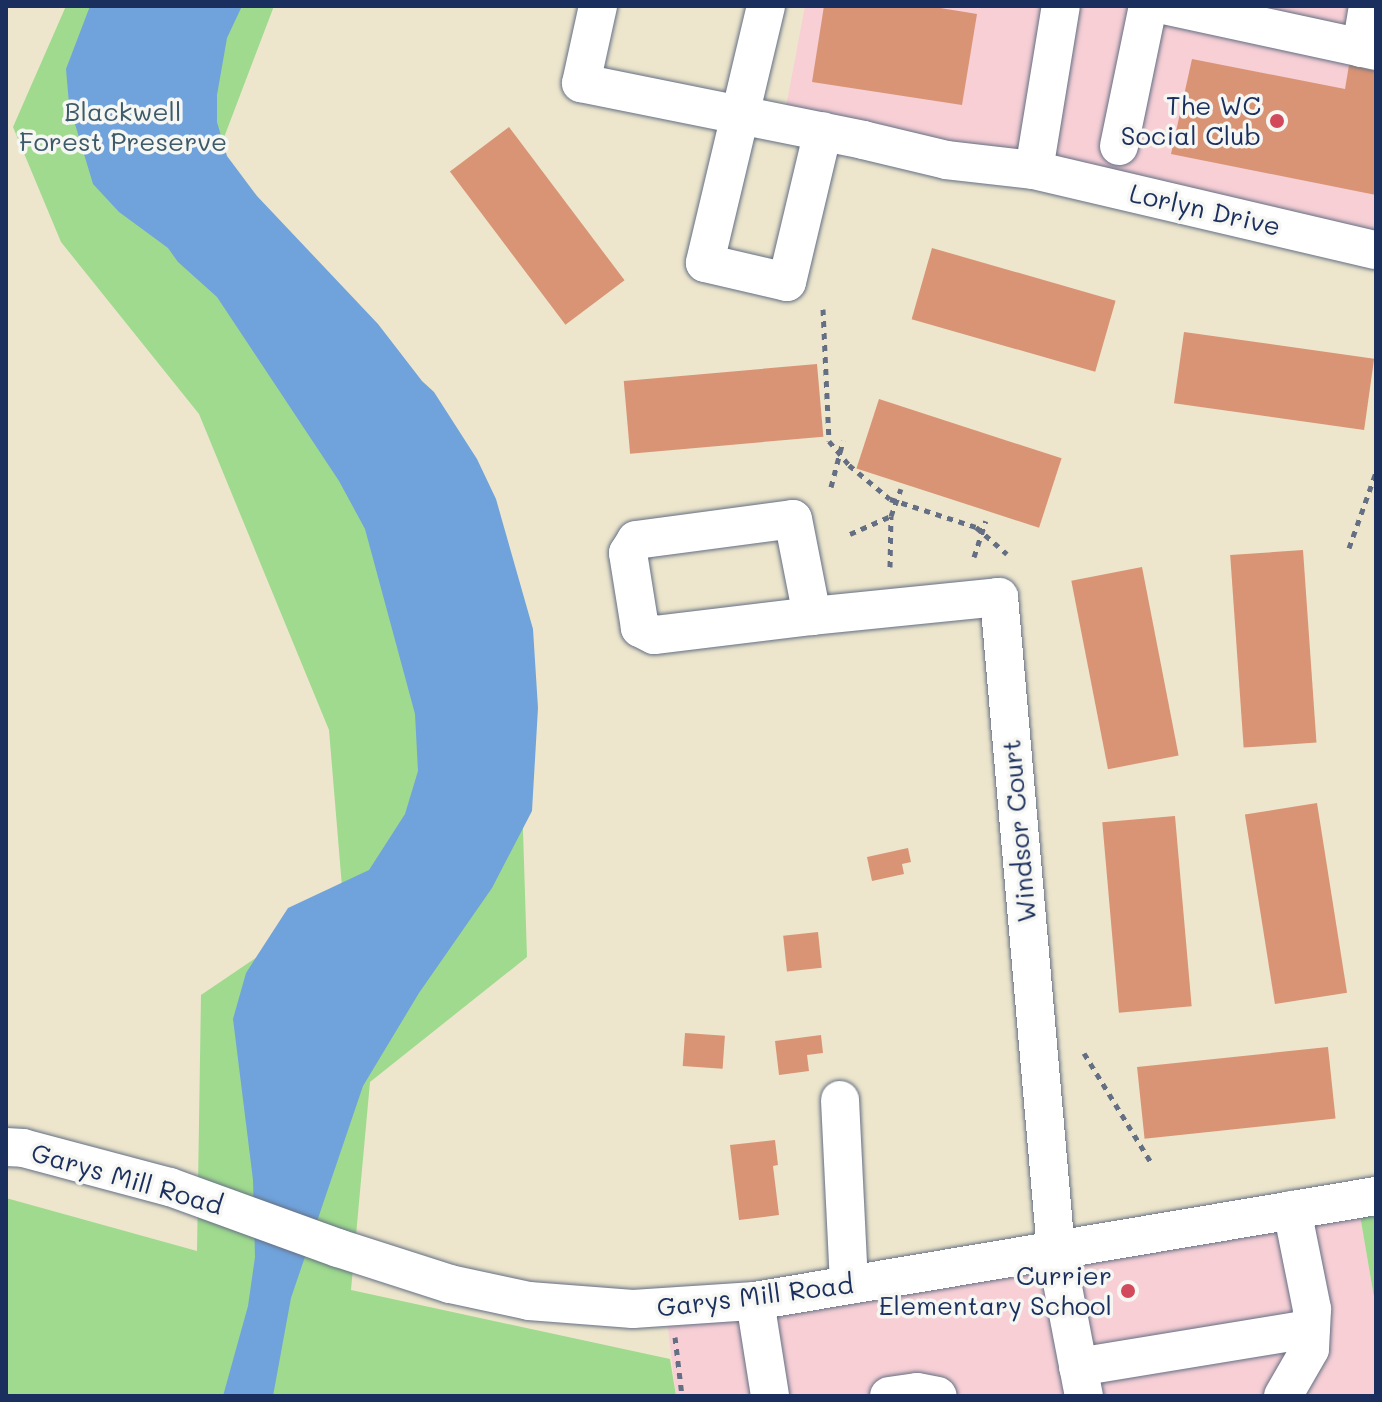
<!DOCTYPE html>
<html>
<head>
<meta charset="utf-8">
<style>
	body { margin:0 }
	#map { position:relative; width:1382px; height:1402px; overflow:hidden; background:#ede6cc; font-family:Mali,sans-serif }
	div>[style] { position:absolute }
	.built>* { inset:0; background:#f7cfd5 }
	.green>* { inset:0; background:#9fda8e }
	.water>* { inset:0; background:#70a3db }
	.building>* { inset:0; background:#d99475; transform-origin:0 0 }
	.path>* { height:5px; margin-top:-2.5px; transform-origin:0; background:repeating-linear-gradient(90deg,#646f84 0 6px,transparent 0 12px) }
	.roads { filter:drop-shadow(0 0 2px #646f84) drop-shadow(0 0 2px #646f84) }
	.minor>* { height:38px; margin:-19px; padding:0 19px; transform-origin:19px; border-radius:19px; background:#fff }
	.dots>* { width:22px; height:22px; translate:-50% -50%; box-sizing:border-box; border:4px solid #f6f6f2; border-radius:50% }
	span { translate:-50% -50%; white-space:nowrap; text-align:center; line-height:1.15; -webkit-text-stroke:7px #f6f6f2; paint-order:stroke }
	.poi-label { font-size:26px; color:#1b2f5e }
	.right { translate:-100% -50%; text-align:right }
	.park-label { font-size:26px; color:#3c5a6a }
	.street-label { font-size:26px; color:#1b2f5e }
	.frame { position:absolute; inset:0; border:8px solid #1b2f5e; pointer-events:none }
</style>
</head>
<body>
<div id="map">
	<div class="built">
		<div style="clip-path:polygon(805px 6px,1376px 6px,1376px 231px,786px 107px)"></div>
		<div style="clip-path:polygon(1360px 1215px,1376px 1309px,1376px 1396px,676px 1396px,667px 1320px)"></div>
	</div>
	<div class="green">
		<div style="clip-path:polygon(66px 6px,274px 6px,220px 148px,520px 736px,527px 957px,370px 1082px,351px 1290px,670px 1359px,676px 1396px,6px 1396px,6px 1198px,197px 1251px,201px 995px,343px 899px,329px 730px,199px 414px,61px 242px,13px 127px)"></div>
		<div style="clip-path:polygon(1376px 1211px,1376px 1309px,1360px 1215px)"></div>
	</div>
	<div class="water">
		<div style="clip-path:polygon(90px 6px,242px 6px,227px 38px,217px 95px,217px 122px,227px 156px,257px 196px,378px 324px,422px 381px,434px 392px,477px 459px,496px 499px,533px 629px,538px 708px,532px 811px,492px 888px,419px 993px,363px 1086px,291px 1298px,273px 1396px,223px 1396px,248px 1306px,255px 1257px,253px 1180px,233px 1019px,246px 973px,288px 908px,369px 870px,405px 814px,418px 771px,415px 714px,365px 529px,339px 481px,217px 297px,178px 262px,168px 248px,119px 212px,93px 184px,69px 104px,66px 69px)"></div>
	</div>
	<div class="building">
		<div style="clip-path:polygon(824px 6px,928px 6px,977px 14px,962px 105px,812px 82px)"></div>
		<div style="clip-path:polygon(1192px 59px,1345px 89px,1349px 65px,1376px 71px,1376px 195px,1171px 154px)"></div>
		<div style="left:509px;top:127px;width:192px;height:74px;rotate:53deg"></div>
		<div style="left:932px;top:248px;width:191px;height:74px;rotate:16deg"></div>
		<div style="left:1184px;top:332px;width:192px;height:72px;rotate:8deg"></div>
		<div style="left:817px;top:364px;width:73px;height:194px;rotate:85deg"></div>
		<div style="left:879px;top:399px;width:192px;height:73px;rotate:18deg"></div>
		<div style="left:1303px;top:550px;width:193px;height:73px;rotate:86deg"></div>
		<div style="left:1142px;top:567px;width:192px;height:72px;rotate:79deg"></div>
		<div style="left:1317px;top:803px;width:192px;height:73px;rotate:81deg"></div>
		<div style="left:1175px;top:816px;width:191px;height:73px;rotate:85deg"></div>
		<div style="clip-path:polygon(908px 848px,911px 862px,902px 864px,904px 874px,872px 881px,867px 857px)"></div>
		<div style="left:818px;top:932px;width:36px;height:35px;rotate:84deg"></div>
		<div style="left:685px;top:1033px;width:40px;height:33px;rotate:4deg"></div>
		<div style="clip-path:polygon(821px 1035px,823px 1053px,807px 1055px,809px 1071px,779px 1075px,775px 1041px)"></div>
		<div style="left:1328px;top:1047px;width:72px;height:192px;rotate:84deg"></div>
		<div style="clip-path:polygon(775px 1140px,778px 1165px,773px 1166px,779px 1215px,739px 1220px,730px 1145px)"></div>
	</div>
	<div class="path">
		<div style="left:823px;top:309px;width:132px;rotate:87.4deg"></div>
		<div style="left:829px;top:441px;width:31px;rotate:50deg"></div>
		<div style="left:849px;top:465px;width:53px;rotate:39.7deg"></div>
		<div style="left:890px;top:499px;width:90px;rotate:18deg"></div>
		<div style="left:976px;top:527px;width:41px;rotate:41.1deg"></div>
		<div style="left:831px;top:487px;width:48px;rotate:-75.4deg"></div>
		<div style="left:850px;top:534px;width:45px;rotate:-23.7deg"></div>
		<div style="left:1349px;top:548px;width:81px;rotate:-70.4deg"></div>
		<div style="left:974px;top:557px;width:38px;rotate:-72deg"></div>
		<div style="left:890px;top:567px;width:51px;rotate:-88.9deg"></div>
		<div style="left:891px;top:516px;width:29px;rotate:-70deg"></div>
		<div style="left:1084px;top:1053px;width:130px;rotate:58.5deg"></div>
		<div style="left:675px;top:1337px;width:59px;rotate:83.2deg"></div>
	</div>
	<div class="roads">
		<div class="minor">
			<div style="left:598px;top:6px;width:79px;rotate:102.4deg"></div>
			<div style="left:581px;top:83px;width:288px;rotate:11.4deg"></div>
			<div style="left:863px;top:140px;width:85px;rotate:13.5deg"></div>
			<div style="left:946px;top:160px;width:89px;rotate:6.5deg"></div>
			<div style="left:1034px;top:170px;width:351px;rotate:13.2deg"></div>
			<div style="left:766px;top:6px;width:264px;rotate:103.4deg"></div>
			<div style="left:705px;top:263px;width:84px;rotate:13deg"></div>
			<div style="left:787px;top:282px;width:155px;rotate:-76.6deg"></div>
			<div style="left:1168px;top:6px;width:213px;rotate:12.2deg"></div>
			<div style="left:1361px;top:48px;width:43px;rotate:-80.5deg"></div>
			<div style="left:1119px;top:146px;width:143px;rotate:-78.3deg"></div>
			<div style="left:1034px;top:170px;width:166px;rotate:-80.7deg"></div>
			<div style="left:812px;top:616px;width:159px;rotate:173.1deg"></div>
			<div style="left:654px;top:635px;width:16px;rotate:-153deg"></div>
			<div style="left:640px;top:628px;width:76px;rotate:-99.1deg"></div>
			<div style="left:628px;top:553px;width:15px;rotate:-58deg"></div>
			<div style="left:636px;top:540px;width:158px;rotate:-7.6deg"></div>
			<div style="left:793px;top:519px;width:99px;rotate:78.9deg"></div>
			<div style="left:812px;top:616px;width:188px;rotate:-5.8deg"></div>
			<div style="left:999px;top:597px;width:656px;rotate:85.02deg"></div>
			<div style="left:1056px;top:1251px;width:148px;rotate:79.1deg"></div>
			<div style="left:840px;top:1100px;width:185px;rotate:87.2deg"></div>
			<div style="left:6px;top:1147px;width:17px;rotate:3deg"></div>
			<div style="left:23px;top:1148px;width:152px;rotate:14.9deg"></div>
			<div style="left:170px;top:1187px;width:179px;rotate:20deg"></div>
			<div style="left:338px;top:1248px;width:118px;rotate:17.8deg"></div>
			<div style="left:450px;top:1284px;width:81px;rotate:12.1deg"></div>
			<div style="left:529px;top:1301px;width:104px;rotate:4.4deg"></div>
			<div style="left:633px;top:1309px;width:122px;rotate:-3.8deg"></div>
			<div style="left:755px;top:1301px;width:630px;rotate:-9.6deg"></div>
			<div style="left:755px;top:1301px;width:96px;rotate:81deg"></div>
			<div style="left:1078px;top:1367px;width:236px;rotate:-9.3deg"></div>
			<div style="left:889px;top:1396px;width:28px;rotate:-8deg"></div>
			<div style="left:917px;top:1392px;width:21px;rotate:11deg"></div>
			<div style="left:1283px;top:1396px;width:54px;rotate:-60.1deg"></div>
			<div style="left:1310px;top:1349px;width:40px;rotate:-87.1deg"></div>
			<div style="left:1312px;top:1309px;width:101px;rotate:-101.4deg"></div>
		</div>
	</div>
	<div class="dots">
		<div style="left:1277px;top:121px;background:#d1495b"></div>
		<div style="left:1128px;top:1291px;background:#d1495b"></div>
	</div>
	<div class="poi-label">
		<span class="right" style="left:1261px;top:121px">The WC<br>Social Club</span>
		<span class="right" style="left:1112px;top:1291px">Currier<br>Elementary School</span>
	</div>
	<div class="park-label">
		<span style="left:123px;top:127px">Blackwell<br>Forest Preserve</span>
	</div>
	<div class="street-label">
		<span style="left:1205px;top:210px;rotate:13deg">Lorlyn Drive</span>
		<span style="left:1019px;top:831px;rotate:-95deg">Windsor Court</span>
		<span style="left:127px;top:1179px;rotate:16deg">Garys Mill Road</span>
		<span style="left:755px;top:1296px;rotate:-7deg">Garys Mill Road</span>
	</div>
	<div class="frame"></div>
</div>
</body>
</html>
